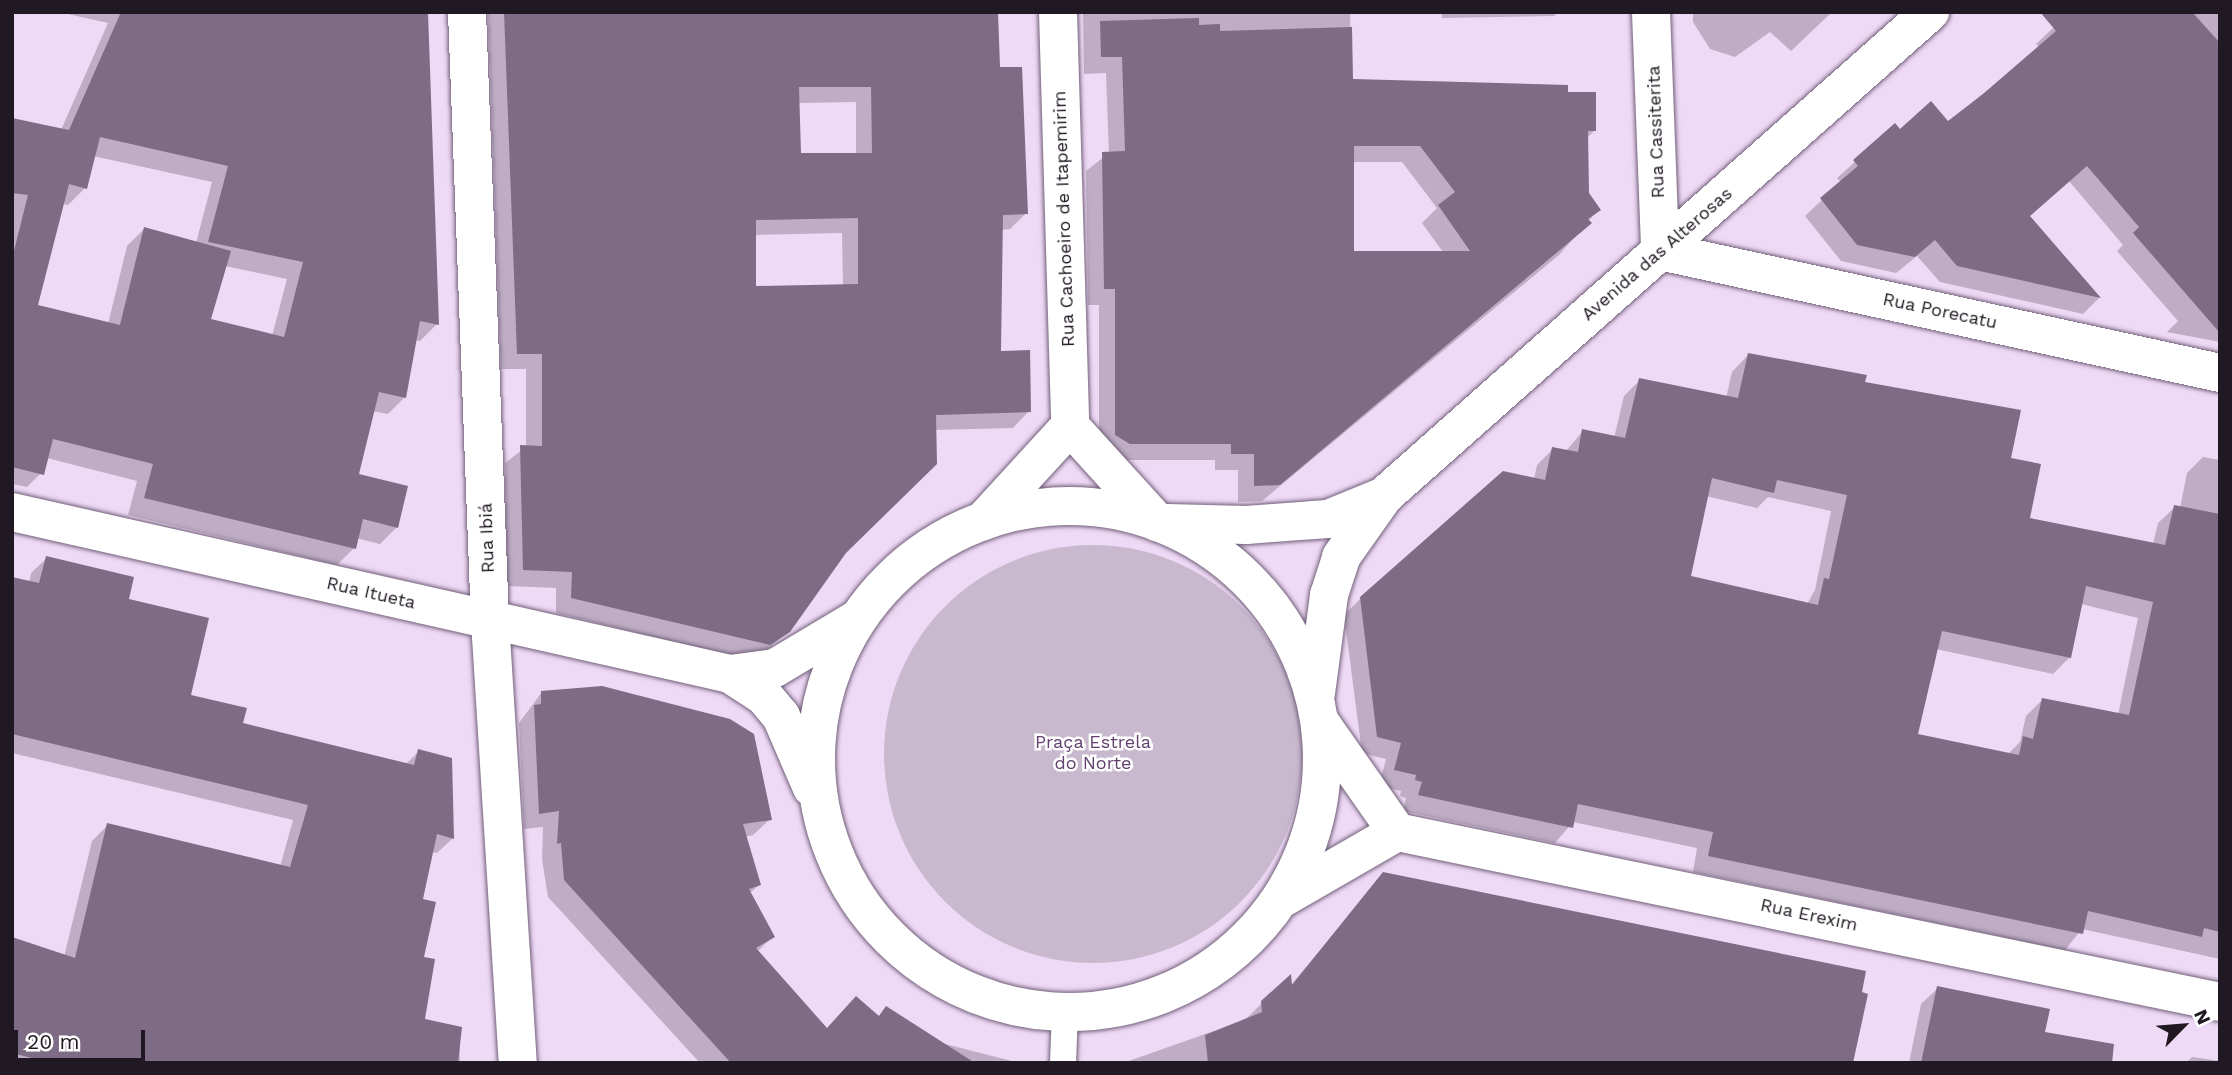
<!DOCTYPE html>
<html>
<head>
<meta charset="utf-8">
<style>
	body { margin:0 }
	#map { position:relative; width:2232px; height:1075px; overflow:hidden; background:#eed9f6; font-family:"Work Sans",sans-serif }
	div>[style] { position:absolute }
	.green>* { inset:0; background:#c8b9ce }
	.round { border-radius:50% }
	.shadow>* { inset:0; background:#0003 }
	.building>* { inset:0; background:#7e6b85 }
	.roads { filter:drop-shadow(0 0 2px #715f78) drop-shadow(0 0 2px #715f78) }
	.service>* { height:26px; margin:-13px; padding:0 13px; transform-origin:13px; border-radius:13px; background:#fff }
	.minor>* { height:38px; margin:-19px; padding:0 19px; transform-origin:19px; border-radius:19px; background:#fff }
	.minor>.ring { margin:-19px; padding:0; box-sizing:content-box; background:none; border:38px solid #fff; border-radius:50% }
	span { translate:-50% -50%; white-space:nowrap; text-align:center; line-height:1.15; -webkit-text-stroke:5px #fff; paint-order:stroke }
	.street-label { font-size:18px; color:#201822 }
	.park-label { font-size:18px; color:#62416e }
	.frame { position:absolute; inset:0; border:14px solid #201822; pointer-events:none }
	.north { position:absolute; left:2148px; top:991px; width:70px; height:70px; -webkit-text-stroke:5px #fff; paint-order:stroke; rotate:65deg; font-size:19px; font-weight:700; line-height:28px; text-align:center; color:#201822 }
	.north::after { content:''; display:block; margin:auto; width:24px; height:32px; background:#201822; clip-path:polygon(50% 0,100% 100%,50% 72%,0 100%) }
	.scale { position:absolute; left:14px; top:1030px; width:131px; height:32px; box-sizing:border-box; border:4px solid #201822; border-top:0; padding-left:9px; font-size:21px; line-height:24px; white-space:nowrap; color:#201822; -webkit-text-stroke:5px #fff; paint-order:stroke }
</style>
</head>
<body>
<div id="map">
	<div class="green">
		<div class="round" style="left:884px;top:545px;width:418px;height:418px"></div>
	</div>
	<div class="shadow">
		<div style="clip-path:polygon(evenodd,59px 12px,426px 12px,437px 324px,420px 341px,415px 340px,405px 397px,388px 414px,372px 411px,357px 475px,397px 527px,380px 544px,356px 538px,354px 548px,337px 565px,128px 515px,137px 481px,47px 458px,44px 470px,27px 487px,12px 484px,12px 174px,61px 130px,108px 23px,59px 12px,93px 156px,212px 182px,196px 243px,144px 229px,127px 246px,108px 324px,36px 307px,62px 204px,68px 205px,85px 188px,93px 156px,59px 12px,225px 266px,287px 279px,272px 336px,208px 321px,225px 266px)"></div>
		<div style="clip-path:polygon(evenodd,488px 12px,997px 12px,998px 69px,1026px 213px,1010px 229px,1001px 230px,999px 353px,1029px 411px,1013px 428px,934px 430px,783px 636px,753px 661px,556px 613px,556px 588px,507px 586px,505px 463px,526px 447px,526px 369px,501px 369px,488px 12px,856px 102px,856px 155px,799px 155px,798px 103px,856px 102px,488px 12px,842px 233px,843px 286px,754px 288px,754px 235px,842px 233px)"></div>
		<div style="clip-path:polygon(evenodd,1083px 12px,1350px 12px,1352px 81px,1566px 93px,1594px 131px,1586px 139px,1587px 193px,1599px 209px,1559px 255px,1262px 501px,1238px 502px,1238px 470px,1215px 470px,1215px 460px,1112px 460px,1099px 452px,1099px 305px,1088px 305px,1086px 171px,1109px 153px,1106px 73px,1084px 74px,1083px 12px,1353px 162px,1402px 162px,1437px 208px,1422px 223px,1443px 252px,1352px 253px,1353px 162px)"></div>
		<div style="clip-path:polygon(1442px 12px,1558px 12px,1554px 16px,1442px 18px)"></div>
		<div style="clip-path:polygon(1693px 12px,1832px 12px,1791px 51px,1770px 32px,1735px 57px,1710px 49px,1693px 22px)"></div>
		<div style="clip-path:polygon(2070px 12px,2220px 12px,2220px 342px,2167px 332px,2178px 321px,2117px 251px,2123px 245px,2069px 181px,2029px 217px,2099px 298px,2083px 314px,1940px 282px,1917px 256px,1896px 273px,1841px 261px,1805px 216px,1841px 182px,1837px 178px,1895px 126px,1900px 132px,1948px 123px,2039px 47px,2036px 44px)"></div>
		<div style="clip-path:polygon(evenodd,1748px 355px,1863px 383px,2009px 459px,2028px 519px,2153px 544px,2158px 523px,2175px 507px,2180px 508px,2187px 473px,2203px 457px,2220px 460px,2220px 959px,2082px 929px,2065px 950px,1693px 872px,1697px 848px,1573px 822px,1555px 843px,1403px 811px,1406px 798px,1400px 796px,1401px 791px,1379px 786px,1386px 759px,1362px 753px,1344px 615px,1361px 598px,1534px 479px,1537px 465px,1553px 449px,1566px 451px,1583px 431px,1614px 438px,1624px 396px,1640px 380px,1726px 398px,1732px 372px,1748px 355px,1706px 496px,1757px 508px,1768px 497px,1831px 511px,1815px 590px,1807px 604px,1689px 578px,1706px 496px,1748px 355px,2081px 604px,2138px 618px,2118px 715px,2042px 700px,2026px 716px,2020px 742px,2007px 755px,1916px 735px,1936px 649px,2053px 674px,2069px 658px,2081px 604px)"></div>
		<div style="clip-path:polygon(47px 558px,127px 601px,189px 697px,241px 724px,405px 765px,419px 751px,453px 838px,437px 853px,431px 852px,421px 900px,423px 1020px,459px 1028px,460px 1063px,12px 1063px,12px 939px,64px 957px,92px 841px,108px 825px,280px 867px,293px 820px,12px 753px,12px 579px,29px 583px,31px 573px)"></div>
		<div style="clip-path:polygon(542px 692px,770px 819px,753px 835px,745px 837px,759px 885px,750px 893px,773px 936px,757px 952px,827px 1030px,878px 1017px,886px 1008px,941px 1043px,1020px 1063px,700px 1063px,548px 897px,542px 859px,543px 827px,524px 829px,519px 723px)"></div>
		<div style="clip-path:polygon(1384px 874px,1581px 1063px,1123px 1063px,1245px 1020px,1262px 1003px,1291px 985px)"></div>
		<div style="clip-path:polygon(1938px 988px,2043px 1034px,2048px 1063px,1909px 1063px,1921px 1004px)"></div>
		<div style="clip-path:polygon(2192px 1057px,2220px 1061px,2220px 1063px,2186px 1063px)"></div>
	</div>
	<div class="building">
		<div style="clip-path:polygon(evenodd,121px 12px,428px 12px,439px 325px,420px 321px,406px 398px,379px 392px,359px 474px,408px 486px,398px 528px,363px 519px,356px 549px,144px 498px,153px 464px,53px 439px,44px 475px,12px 467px,12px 259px,28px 195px,12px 193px,12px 118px,69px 130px,121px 12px,100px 137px,228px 166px,208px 242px,303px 262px,284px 337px,211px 319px,231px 251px,144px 227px,120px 325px,38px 305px,69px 184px,87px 189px,100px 137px)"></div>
		<div style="clip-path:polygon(evenodd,504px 12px,998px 12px,1000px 67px,1022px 67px,1028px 214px,1003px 215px,1001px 351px,1030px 350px,1031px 412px,936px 415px,937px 464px,846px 553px,790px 632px,770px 645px,571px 598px,572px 572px,523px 570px,520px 445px,542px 446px,542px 354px,517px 354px,504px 12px,799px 87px,871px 87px,872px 153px,801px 153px,799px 87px,504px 12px,858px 218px,858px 284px,756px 286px,756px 220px,858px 218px)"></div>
		<div style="clip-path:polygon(2040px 12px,2192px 12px,2220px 43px,2220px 333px,2133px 233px,2139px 227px,2087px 166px,2030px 216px,2101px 298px,1957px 266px,1935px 240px,1915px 257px,1857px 245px,1820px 198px,1858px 166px,1853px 160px,1895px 123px,1900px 129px,1931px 101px,1948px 121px,1983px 94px,2056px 31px)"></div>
		<div style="clip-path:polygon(evenodd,1199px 18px,1199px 25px,1220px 24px,1220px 31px,1352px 27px,1353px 79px,1568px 85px,1568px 92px,1596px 92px,1596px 131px,1588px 131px,1589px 193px,1601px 210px,1588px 219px,1592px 223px,1280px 485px,1254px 486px,1254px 454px,1231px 454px,1231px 444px,1130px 444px,1115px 435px,1115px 289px,1104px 289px,1102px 152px,1125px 151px,1122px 57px,1101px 57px,1100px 21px,1199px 18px,1354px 146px,1420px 146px,1455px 192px,1438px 205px,1470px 251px,1354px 251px,1354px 146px)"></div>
		<div style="clip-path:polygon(evenodd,1748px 353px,1867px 375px,1865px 382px,2021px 410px,2011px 458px,2041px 464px,2030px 518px,2165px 545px,2174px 505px,2220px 514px,2220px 932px,2204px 928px,2202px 937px,2088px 911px,2083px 934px,1708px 856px,1713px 832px,1578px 804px,1573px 828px,1418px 795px,1422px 782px,1415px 780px,1416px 775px,1394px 770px,1401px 743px,1377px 737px,1360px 597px,1503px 471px,1545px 480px,1552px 447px,1578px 452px,1582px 429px,1625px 438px,1639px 378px,1738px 398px,1748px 353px,1712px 478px,1774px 493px,1777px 480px,1847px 495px,1829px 579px,1824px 578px,1818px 605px,1691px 576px,1712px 478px,1748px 353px,2086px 586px,2153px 602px,2129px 715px,2042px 698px,2033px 739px,2023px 736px,2019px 755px,1918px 734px,1942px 631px,2071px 658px,2086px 586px)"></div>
		<div style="clip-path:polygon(46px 556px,134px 577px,129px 599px,209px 618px,191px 695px,247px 708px,243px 723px,414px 765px,418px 749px,452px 758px,454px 839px,437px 834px,423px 899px,436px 902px,424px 957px,435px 959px,425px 1019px,462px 1027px,458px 1063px,51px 1063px,12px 1053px,12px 937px,75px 958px,107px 823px,290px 867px,308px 805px,12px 734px,12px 577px,39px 583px)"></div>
		<div style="clip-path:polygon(602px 686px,730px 719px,754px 734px,772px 820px,743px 824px,761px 885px,749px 889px,775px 937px,756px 948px,827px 1028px,856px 996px,879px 1016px,886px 1006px,975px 1063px,731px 1063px,564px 880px,561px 843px,557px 844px,559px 811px,539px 814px,534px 705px,541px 704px,541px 691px)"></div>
		<div style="clip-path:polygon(1383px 872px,1866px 971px,1862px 992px,1868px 994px,1853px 1063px,1208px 1063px,1205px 1035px,1262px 1012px,1261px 1001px,1291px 974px,1292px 985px)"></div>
		<div style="clip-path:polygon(1937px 986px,2050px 1009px,2045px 1032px,2114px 1044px,2112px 1063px,1921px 1063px)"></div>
	</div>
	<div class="roads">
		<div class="service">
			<div style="left:1063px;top:1063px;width:51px;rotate:-87.8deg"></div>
		</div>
		<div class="minor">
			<div style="left:467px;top:12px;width:609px;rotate:87.84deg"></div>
			<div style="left:490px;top:621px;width:443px;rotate:86.4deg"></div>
			<div style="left:1058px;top:12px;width:414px;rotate:88.3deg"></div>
			<div style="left:1070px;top:426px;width:130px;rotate:47.8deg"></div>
			<div style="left:1651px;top:12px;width:239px;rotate:87.8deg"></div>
			<div style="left:1660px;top:251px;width:573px;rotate:12.29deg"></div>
			<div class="ring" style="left:816px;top:506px;width:468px;height:468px"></div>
			<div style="left:12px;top:512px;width:736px;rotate:12.71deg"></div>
			<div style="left:730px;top:674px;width:45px;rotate:-7.6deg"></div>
			<div style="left:775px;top:668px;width:96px;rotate:-30.9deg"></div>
			<div style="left:983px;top:521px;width:129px;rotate:-47.5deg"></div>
			<div style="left:1167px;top:523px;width:79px;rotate:1.5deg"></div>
			<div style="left:1246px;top:525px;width:82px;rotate:-4.2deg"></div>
			<div style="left:1328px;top:519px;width:58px;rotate:-22.2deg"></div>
			<div style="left:730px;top:674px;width:40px;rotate:32.9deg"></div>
			<div style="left:764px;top:696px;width:26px;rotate:50deg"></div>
			<div style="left:781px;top:716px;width:78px;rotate:66.7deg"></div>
			<div style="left:1316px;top:693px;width:99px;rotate:-82.4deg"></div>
			<div style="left:1329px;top:595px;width:40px;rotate:-72deg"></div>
			<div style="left:1341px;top:557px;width:75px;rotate:-54.8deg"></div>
			<div style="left:1384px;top:496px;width:730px;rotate:-41.56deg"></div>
			<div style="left:1320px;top:722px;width:134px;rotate:55deg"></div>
			<div style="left:1397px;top:832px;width:840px;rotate:11.67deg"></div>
			<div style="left:1281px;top:899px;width:134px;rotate:-30deg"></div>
		</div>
	</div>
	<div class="street-label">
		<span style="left:1656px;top:132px;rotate:-92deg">Rua Cassiterita</span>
		<span style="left:1064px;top:219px;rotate:-92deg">Rua Cachoeiro de Itapemirim</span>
		<span style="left:1657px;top:254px;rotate:-41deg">Avenida das Alterosas</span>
		<span style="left:1940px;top:311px;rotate:12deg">Rua Porecatu</span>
		<span style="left:487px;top:538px;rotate:-92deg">Rua Ibiá</span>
		<span style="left:371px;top:593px;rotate:13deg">Rua Itueta</span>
		<span style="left:1809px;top:915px;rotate:12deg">Rua Erexim</span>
	</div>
	<div class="park-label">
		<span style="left:1093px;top:753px">Praça Estrela<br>do Norte</span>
	</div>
	<div class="frame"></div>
	<div class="north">N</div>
	<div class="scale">20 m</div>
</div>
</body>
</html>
